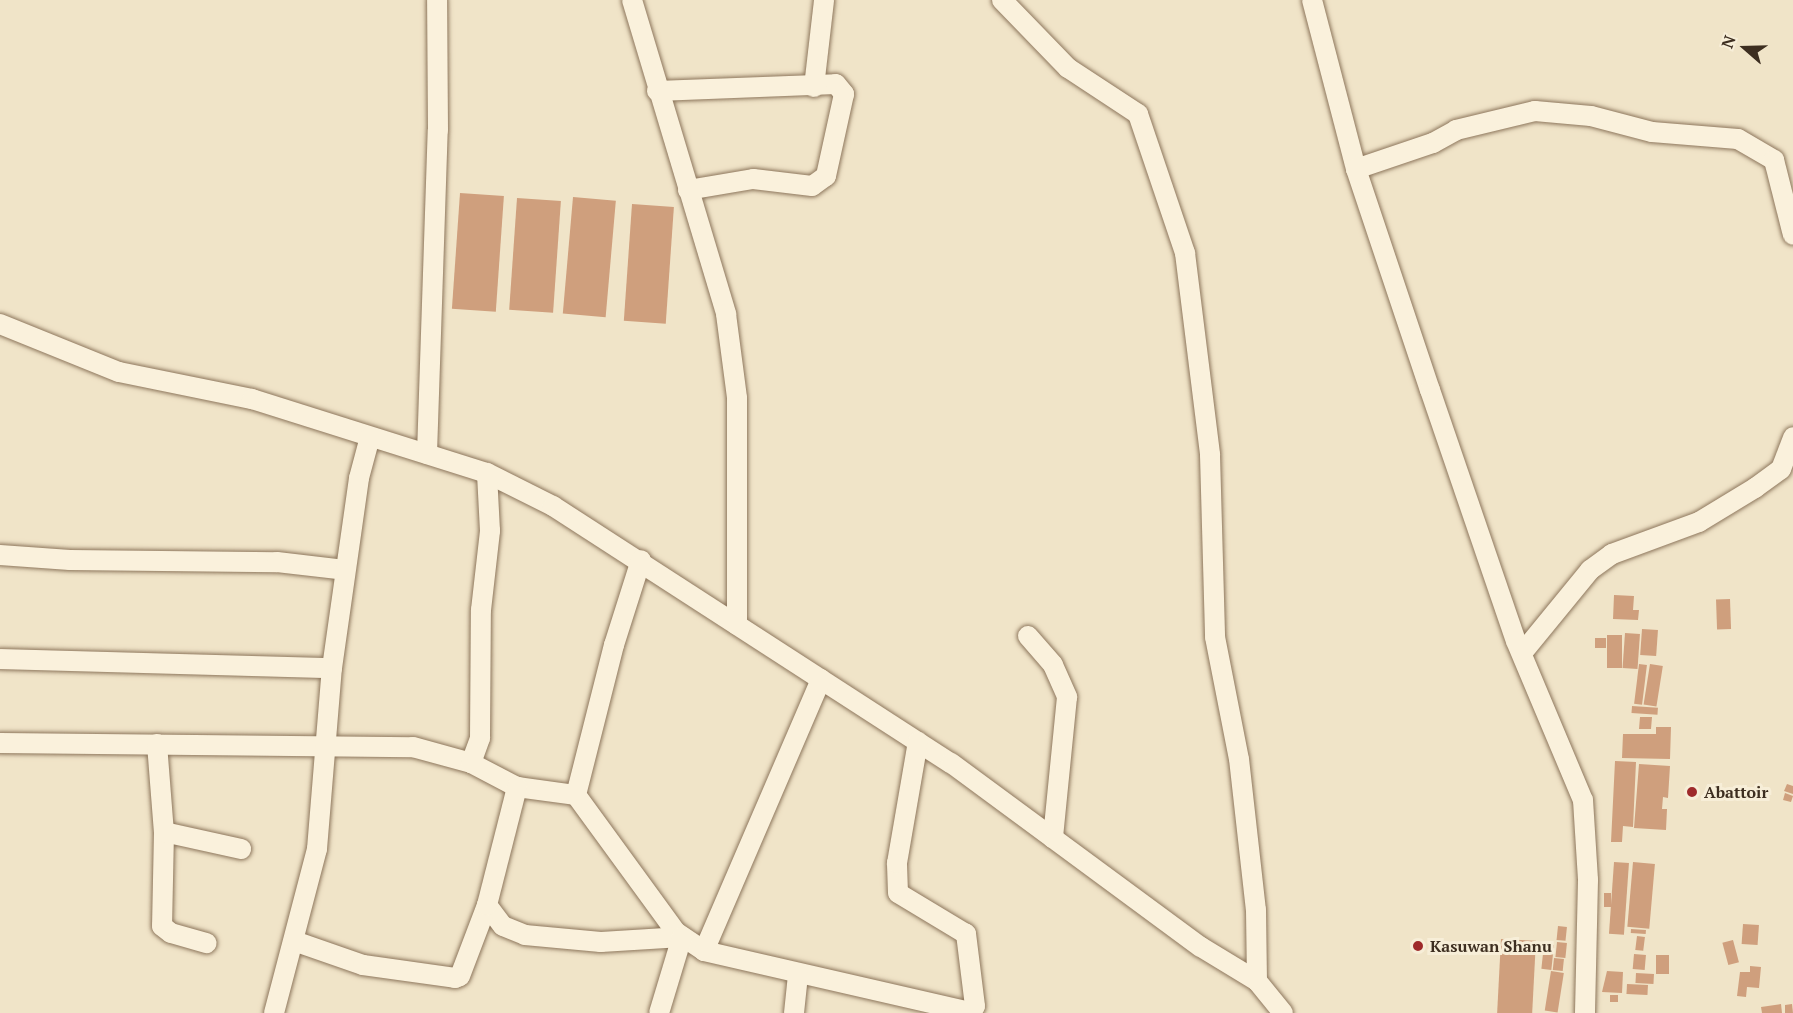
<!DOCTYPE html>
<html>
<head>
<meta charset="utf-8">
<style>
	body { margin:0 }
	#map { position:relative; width:1793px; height:1013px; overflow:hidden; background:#f0e4c8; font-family:"PT Serif",serif }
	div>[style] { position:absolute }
	.building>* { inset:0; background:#cf9f7d; transform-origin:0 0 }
	.roads { filter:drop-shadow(0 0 2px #8d765c) drop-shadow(0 0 2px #8d765c) }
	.minor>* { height:20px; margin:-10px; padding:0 10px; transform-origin:10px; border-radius:10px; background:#faf1dc }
	.dots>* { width:16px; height:16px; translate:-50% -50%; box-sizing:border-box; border:3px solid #f7eed8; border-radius:50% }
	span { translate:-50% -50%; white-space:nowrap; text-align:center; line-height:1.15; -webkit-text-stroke:6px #f7eed8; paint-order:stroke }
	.poi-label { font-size:16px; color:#3d2e20; font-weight:700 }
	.left { translate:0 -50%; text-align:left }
	.north { position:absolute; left:1715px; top:18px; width:60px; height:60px; -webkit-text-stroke:4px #f7eed8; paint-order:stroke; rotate:290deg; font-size:16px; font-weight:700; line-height:24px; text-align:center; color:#3d2e20 }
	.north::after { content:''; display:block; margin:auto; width:21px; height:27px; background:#3d2e20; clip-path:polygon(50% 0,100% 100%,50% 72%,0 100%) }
</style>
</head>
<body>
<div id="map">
	<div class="building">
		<div style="left:460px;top:193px;width:44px;height:116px;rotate:4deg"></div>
		<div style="left:573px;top:197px;width:43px;height:117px;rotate:5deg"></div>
		<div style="left:517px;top:198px;width:44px;height:112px;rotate:4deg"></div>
		<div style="left:632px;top:204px;width:42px;height:117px;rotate:4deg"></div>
		<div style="clip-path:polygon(1614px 595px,1634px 596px,1633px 610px,1639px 610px,1638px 620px,1613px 619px)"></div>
		<div style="left:1730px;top:599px;width:30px;height:14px;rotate:88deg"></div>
		<div style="left:1642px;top:629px;width:16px;height:26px;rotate:4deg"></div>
		<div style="left:1625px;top:633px;width:15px;height:35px;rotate:4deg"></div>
		<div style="left:1607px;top:635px;width:15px;height:33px"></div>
		<div style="left:1595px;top:638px;width:11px;height:10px"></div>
		<div style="left:1639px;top:664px;width:8px;height:40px;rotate:7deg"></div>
		<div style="left:1650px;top:664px;width:13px;height:41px;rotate:9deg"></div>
		<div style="left:1632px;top:706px;width:26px;height:7px;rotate:4deg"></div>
		<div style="clip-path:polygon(1640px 717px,1652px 717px,1651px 729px,1639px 729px)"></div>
		<div style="clip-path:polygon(1656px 727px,1671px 727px,1670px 759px,1622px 758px,1623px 734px,1656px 734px)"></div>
		<div style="clip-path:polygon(1615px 761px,1636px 762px,1633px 827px,1623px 826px,1622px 842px,1611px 842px)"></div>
		<div style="clip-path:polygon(1639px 764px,1670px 766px,1668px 798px,1663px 797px,1662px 809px,1667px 809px,1666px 830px,1634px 828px)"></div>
		<div style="clip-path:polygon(1787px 784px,1793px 786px,1793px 794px,1784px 791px)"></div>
		<div style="clip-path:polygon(1785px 793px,1793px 796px,1791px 802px,1783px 800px)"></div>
		<div style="left:1614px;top:862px;width:15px;height:72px;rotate:4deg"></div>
		<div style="left:1633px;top:862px;width:22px;height:65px;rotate:5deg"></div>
		<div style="left:1604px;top:893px;width:7px;height:14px"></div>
		<div style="left:1743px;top:924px;width:16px;height:20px;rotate:4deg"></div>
		<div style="left:1558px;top:926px;width:9px;height:14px;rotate:6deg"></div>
		<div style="left:1631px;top:929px;width:15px;height:4px;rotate:4deg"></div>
		<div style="left:1637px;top:936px;width:8px;height:14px;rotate:7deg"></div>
		<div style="left:1501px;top:939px;width:35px;height:74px;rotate:3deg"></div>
		<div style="left:1733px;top:940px;width:23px;height:11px;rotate:75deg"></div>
		<div style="left:1557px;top:942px;width:10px;height:15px;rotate:6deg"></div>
		<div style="left:1544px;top:944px;width:10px;height:25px;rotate:6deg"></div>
		<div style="left:1634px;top:954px;width:12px;height:15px;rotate:5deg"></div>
		<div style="left:1656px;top:955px;width:13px;height:19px"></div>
		<div style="left:1554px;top:958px;width:10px;height:12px;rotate:6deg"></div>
		<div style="clip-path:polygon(1750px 966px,1761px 967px,1759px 988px,1747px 987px,1746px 997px,1737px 996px,1740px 972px,1750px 972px)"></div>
		<div style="left:1551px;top:971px;width:13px;height:40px;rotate:9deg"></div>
		<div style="clip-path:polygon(1607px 971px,1623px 972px,1622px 993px,1602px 992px)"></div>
		<div style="left:1636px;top:973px;width:18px;height:10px;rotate:3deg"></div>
		<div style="left:1627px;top:984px;width:21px;height:10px;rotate:3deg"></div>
		<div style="left:1610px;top:995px;width:8px;height:7px"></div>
		<div style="clip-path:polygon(1781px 1004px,1782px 1013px,1762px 1013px,1761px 1007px)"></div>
		<div style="clip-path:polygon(1792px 1004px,1793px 1013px,1785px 1013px,1785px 1005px)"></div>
	</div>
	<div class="roads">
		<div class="minor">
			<div style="left:632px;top:0;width:328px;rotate:73.3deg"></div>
			<div style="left:726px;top:314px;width:85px;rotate:82.5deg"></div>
			<div style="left:737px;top:398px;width:227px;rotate:90deg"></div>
			<div style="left:1002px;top:0;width:95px;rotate:45.9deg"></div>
			<div style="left:1068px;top:68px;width:84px;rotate:33.3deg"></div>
			<div style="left:1138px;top:114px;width:147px;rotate:71.3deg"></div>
			<div style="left:1185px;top:253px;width:204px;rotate:82.9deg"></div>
			<div style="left:1210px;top:455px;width:182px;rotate:88.4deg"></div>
			<div style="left:1215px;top:637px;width:124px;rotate:78.9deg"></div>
			<div style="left:1239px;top:759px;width:152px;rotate:83.6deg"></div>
			<div style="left:1256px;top:910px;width:71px;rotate:89.2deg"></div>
			<div style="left:1312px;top:0;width:175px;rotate:75.4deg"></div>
			<div style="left:1356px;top:169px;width:233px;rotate:71.5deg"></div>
			<div style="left:1430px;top:390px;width:265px;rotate:71.1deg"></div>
			<div style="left:1516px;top:641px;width:173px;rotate:67.2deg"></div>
			<div style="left:1583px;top:800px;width:80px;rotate:86.4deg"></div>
			<div style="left:1588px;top:880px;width:133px;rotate:91.3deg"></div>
			<div style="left:814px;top:87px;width:88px;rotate:-83.4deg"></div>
			<div style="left:657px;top:91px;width:179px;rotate:-2.2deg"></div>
			<div style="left:836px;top:84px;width:13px;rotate:51deg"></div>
			<div style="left:844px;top:94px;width:84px;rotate:102.4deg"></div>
			<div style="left:826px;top:176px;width:17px;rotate:144deg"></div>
			<div style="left:812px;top:186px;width:59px;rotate:-173.2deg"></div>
			<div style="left:753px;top:179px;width:66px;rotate:170.4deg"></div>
			<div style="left:1356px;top:169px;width:81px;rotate:-18.7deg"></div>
			<div style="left:1433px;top:143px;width:26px;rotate:-29deg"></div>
			<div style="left:1456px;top:130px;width:81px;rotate:-13.5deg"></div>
			<div style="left:1535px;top:111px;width:56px;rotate:5.1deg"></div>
			<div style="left:1591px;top:116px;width:63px;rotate:14.7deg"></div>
			<div style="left:1652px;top:132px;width:86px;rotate:4.7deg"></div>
			<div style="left:1738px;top:139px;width:42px;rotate:30.3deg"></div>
			<div style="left:1774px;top:160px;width:77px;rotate:75.8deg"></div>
			<div style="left:0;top:324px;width:128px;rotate:22deg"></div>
			<div style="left:119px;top:372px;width:136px;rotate:11.5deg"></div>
			<div style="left:252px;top:399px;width:246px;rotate:17.5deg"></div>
			<div style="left:487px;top:473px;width:74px;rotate:26.6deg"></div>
			<div style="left:553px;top:506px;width:474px;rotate:32.9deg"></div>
			<div style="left:951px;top:763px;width:310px;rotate:36.4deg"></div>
			<div style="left:1201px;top:947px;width:66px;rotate:31.3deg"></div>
			<div style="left:1257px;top:981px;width:41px;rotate:50.9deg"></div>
			<div style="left:427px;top:454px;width:324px;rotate:-88.1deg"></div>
			<div style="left:438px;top:130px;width:130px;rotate:-90.4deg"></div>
			<div style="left:0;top:555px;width:70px;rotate:4.1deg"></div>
			<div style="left:70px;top:560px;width:207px;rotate:0.6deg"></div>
			<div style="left:277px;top:562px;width:68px;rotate:6.7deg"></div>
			<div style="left:1028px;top:636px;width:38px;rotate:49deg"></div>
			<div style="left:1053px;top:665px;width:35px;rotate:66deg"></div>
			<div style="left:1067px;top:697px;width:142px;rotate:95.7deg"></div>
			<div style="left:1523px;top:652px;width:106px;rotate:-50.7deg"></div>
			<div style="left:1590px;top:570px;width:27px;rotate:-36deg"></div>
			<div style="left:1612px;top:554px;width:93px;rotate:-20.2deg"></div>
			<div style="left:1699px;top:522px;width:66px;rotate:-31.3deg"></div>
			<div style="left:1755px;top:488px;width:32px;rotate:-36deg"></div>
			<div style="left:1781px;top:469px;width:34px;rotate:-69deg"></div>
			<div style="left:0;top:659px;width:332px;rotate:1.6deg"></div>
			<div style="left:0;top:743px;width:413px;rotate:0.6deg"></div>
			<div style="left:413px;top:747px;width:60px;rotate:15.4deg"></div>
			<div style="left:471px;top:763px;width:52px;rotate:27.6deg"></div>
			<div style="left:517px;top:787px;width:60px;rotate:7.7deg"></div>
			<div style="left:576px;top:795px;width:170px;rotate:53.9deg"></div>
			<div style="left:676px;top:932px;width:34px;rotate:34deg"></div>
			<div style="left:704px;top:951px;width:274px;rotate:12.9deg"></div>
			<div style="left:971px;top:1012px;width:7px;rotate:-56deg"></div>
			<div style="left:975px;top:1006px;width:73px;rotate:-97.1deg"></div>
			<div style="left:966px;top:934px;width:79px;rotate:-148.9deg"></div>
			<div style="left:898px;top:893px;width:30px;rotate:-92deg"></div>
			<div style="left:897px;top:863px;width:123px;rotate:-80.2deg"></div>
			<div style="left:157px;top:744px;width:88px;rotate:85.5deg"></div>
			<div style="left:164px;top:832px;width:94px;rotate:91.2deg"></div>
			<div style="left:162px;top:926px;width:11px;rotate:38deg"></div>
			<div style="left:171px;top:933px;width:37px;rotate:16deg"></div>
			<div style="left:471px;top:763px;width:27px;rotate:-70deg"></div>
			<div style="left:480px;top:738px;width:128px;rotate:-89.6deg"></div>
			<div style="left:481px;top:610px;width:80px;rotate:-83.5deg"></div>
			<div style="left:490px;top:531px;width:58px;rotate:-93deg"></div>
			<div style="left:576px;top:795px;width:155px;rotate:-75.8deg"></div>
			<div style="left:614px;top:645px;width:89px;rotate:-72.4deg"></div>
			<div style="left:164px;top:832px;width:79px;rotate:12.4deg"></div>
			<div style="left:487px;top:905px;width:26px;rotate:53deg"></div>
			<div style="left:503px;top:926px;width:24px;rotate:22deg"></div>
			<div style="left:525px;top:935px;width:76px;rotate:5.3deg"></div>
			<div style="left:601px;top:942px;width:81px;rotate:-3.5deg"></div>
			<div style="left:682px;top:937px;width:79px;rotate:106.8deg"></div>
			<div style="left:294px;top:941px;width:73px;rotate:19.2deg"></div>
			<div style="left:363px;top:965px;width:93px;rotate:8deg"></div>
			<div style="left:455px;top:978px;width:5px;rotate:-22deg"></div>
			<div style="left:460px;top:976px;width:76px;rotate:-69.2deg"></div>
			<div style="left:487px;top:905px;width:122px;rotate:-75.7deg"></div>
			<div style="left:704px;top:951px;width:296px;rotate:-66.7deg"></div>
			<div style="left:274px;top:1013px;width:170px;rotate:-75.3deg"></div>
			<div style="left:317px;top:849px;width:182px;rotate:-85.3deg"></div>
			<div style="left:332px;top:668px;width:192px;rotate:-81.9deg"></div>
			<div style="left:359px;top:478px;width:42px;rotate:-75deg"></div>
			<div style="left:794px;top:1013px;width:38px;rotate:-84deg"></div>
		</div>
	</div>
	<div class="dots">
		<div style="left:1692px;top:792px;background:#9e2a2b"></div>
		<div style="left:1418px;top:946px;background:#9e2a2b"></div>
	</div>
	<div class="poi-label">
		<span class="left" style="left:1704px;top:792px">Abattoir</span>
		<span class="left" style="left:1430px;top:946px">Kasuwan Shanu</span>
	</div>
	<div class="north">N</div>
</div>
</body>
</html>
